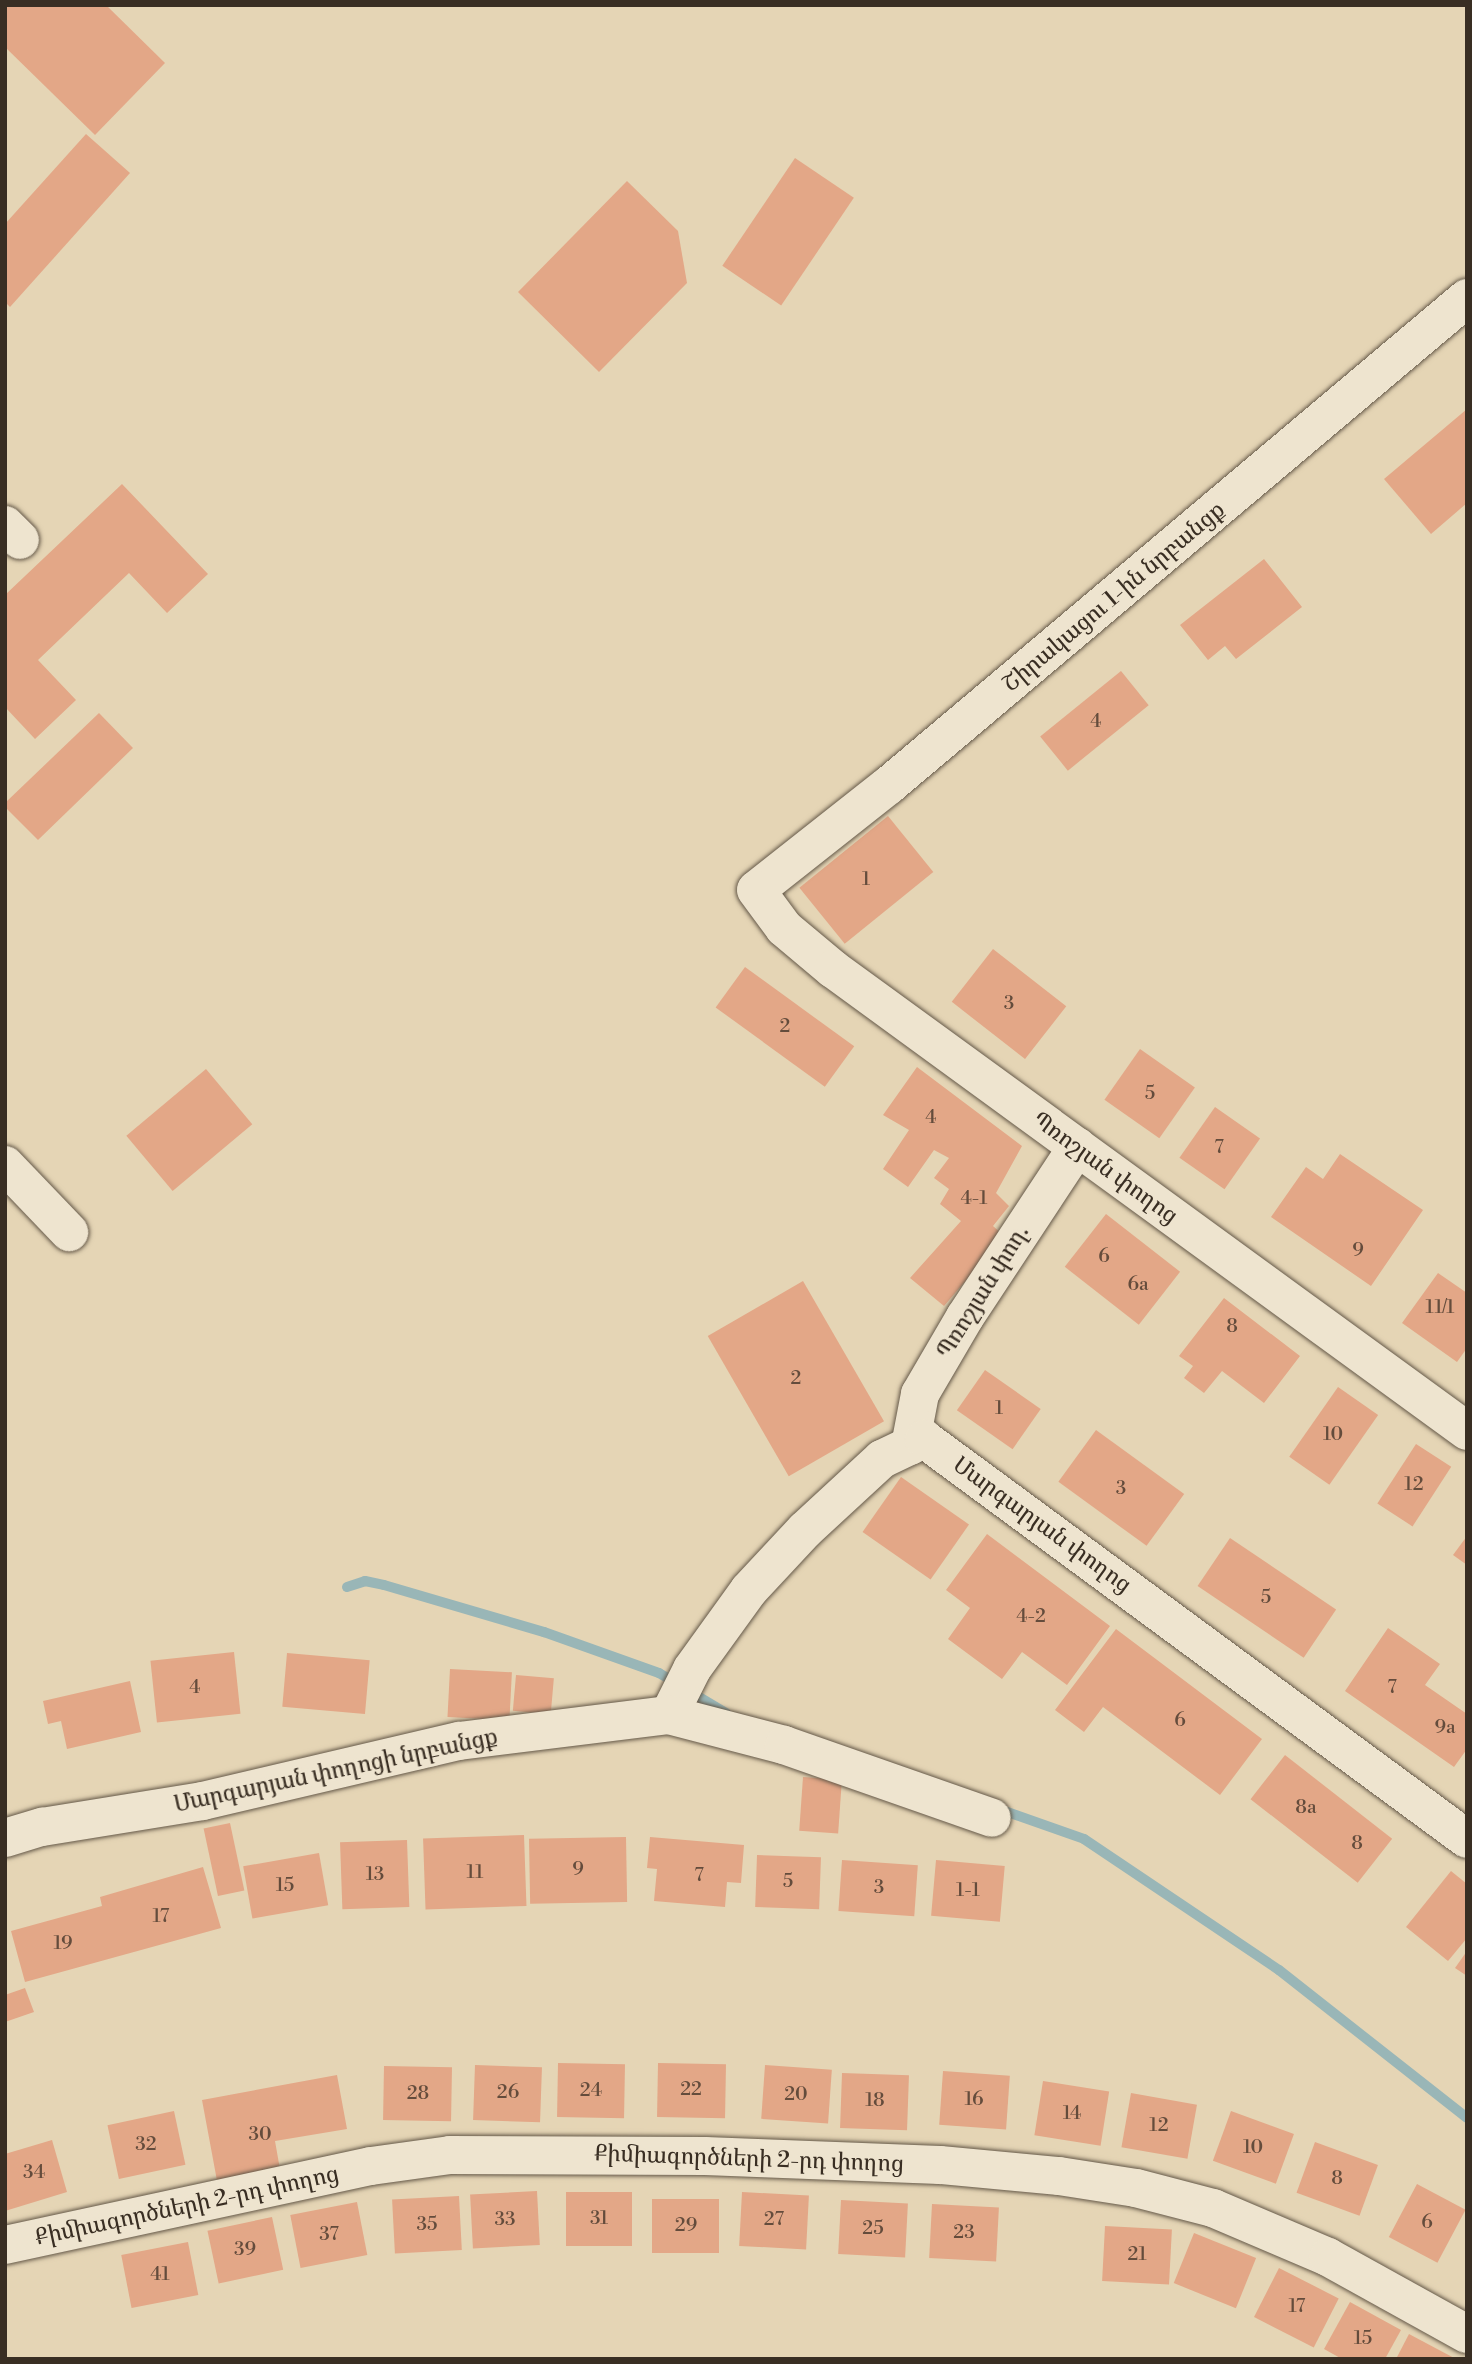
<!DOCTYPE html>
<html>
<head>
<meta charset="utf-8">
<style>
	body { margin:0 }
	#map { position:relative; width:1472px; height:2364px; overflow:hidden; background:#e5d5b5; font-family:"Libre Bodoni","Noto Serif Armenian",serif }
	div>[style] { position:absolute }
	.stream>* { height:10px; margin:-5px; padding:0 5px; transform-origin:5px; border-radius:5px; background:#99b6b7 }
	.building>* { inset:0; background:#e3a787; transform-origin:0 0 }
	.roads { filter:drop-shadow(0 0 2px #645848) drop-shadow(0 0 2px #645848) }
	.minor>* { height:38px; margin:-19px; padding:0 19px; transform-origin:19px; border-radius:19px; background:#eee4cf }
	span { translate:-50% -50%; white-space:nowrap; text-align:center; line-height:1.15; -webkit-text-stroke:5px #eee4cf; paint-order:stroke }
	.number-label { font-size:19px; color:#644c3c }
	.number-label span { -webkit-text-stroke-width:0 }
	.street-label { font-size:23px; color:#392e23 }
	.frame { position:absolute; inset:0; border:7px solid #392e23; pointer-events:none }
</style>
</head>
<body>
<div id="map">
	<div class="stream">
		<div style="left:347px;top:1587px;width:19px;rotate:-18deg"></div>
		<div style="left:365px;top:1581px;width:19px;rotate:12deg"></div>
		<div style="left:384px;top:1585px;width:167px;rotate:16.4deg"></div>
		<div style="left:544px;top:1632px;width:122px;rotate:19.6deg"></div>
		<div style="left:659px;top:1673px;width:78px;rotate:30.8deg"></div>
		<div style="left:999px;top:1809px;width:90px;rotate:19.4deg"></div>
		<div style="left:1084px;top:1839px;width:235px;rotate:33.9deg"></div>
		<div style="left:1279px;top:1970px;width:239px;rotate:38.2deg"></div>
	</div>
	<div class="building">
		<div style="clip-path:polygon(5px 5px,106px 5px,165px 63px,95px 135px,5px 47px)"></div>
		<div style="clip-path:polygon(86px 134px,130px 173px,10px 307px,5px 302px,5px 224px)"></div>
		<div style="left:795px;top:158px;width:71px;height:130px;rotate:34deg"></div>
		<div style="clip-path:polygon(627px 181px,678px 231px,687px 283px,599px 372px,518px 292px)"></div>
		<div style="clip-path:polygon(1467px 409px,1467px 503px,1431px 534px,1384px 479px)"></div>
		<div style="clip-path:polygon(122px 484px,208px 574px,167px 613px,129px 573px,38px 660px,76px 700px,35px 739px,5px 707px,5px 595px)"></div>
		<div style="clip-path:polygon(1264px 559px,1302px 607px,1236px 659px,1225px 646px,1208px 660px,1180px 625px)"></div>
		<div style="left:1121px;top:671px;width:44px;height:104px;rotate:51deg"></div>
		<div style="clip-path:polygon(99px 713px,133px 748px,38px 840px,5px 807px,5px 803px)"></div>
		<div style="left:888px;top:816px;width:72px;height:114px;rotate:51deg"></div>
		<div style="left:993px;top:949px;width:93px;height:67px;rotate:38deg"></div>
		<div style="left:745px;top:967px;width:135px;height:50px;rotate:36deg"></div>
		<div style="left:1140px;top:1049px;width:67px;height:62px;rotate:35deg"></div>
		<div style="clip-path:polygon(917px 1067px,1022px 1146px,996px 1193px,1009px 1206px,993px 1226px,1004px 1236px,944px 1306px,910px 1278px,961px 1221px,940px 1204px,949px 1189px,934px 1178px,949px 1158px,934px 1150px,908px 1187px,883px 1169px,909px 1130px,883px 1115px)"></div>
		<div style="left:206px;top:1069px;width:72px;height:104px;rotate:50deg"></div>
		<div style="left:1215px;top:1107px;width:55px;height:62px;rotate:35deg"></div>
		<div style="clip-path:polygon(1340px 1154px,1423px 1210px,1371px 1286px,1271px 1217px,1306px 1167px,1323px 1179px)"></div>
		<div style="left:1106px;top:1214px;width:94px;height:67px;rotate:38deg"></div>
		<div style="clip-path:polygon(1438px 1273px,1467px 1293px,1467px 1348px,1457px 1362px,1402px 1323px)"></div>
		<div style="left:803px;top:1281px;width:162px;height:110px;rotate:60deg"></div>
		<div style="clip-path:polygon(1224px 1298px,1300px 1356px,1264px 1403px,1222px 1371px,1204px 1393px,1184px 1378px,1193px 1366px,1179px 1356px)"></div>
		<div style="left:985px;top:1370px;width:68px;height:49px;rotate:35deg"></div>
		<div style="left:1338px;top:1387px;width:49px;height:85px;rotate:35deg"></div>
		<div style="left:1096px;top:1430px;width:109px;height:64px;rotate:36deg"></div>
		<div style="left:1416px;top:1444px;width:42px;height:71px;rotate:33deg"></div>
		<div style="left:901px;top:1477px;width:83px;height:67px;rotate:35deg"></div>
		<div style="clip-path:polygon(987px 1534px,1110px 1626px,1067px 1685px,1022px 1652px,1002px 1679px,948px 1639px,970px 1608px,946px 1590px)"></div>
		<div style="clip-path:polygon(1467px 1536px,1467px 1565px,1453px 1555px)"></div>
		<div style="left:1230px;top:1538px;width:128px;height:58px;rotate:34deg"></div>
		<div style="clip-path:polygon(1388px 1628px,1440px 1664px,1425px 1685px,1467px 1714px,1467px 1749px,1454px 1767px,1345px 1691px)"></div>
		<div style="clip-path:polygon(1116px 1629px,1262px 1739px,1220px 1795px,1103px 1707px,1084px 1732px,1055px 1710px)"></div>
		<div style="left:234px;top:1652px;width:62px;height:84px;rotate:84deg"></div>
		<div style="left:287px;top:1653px;width:83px;height:54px;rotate:5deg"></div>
		<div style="left:450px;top:1669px;width:62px;height:48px;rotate:3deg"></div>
		<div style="left:516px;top:1675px;width:38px;height:36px;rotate:5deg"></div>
		<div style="clip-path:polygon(130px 1681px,141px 1732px,67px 1749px,61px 1721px,48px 1724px,43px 1701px)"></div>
		<div style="left:1285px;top:1755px;width:136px;height:56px;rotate:38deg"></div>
		<div style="left:803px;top:1777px;width:39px;height:54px;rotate:4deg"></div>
		<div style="left:230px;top:1823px;width:69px;height:27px;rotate:78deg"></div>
		<div style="left:524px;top:1835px;width:71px;height:101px;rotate:88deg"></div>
		<div style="left:626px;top:1837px;width:65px;height:97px;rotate:89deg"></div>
		<div style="clip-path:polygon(650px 1837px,744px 1845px,741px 1883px,727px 1882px,725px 1907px,654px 1901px,657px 1869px,647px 1868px)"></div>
		<div style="left:407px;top:1840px;width:67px;height:67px;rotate:88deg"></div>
		<div style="left:319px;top:1853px;width:53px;height:77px;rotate:80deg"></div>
		<div style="left:757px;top:1855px;width:64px;height:52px;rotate:2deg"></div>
		<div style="left:842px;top:1860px;width:76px;height:51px;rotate:4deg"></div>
		<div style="left:936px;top:1860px;width:69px;height:56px;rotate:5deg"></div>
		<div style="clip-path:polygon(203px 1867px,221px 1928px,25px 1982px,11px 1931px,102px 1906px,100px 1897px)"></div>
		<div style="clip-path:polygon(1451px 1871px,1467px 1884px,1467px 1938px,1448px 1961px,1406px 1927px)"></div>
		<div style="clip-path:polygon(1467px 1951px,1467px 1976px,1455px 1968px)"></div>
		<div style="clip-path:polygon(25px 1988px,34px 2012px,5px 2022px,5px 1995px)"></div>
		<div style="left:558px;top:2063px;width:67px;height:54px;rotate:1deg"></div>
		<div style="left:658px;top:2063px;width:68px;height:54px;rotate:1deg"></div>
		<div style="left:475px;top:2065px;width:67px;height:55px;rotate:2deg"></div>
		<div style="left:765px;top:2065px;width:67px;height:54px;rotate:4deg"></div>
		<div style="left:384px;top:2066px;width:68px;height:54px;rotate:1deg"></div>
		<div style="left:943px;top:2071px;width:67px;height:54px;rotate:4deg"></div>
		<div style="left:842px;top:2073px;width:67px;height:55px;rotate:2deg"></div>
		<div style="clip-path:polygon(337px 2075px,347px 2129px,275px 2141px,281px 2175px,218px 2186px,202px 2100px)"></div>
		<div style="left:1043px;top:2081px;width:67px;height:55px;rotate:9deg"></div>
		<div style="left:1131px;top:2093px;width:67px;height:55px;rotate:10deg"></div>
		<div style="left:174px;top:2111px;width:55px;height:68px;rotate:78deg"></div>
		<div style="left:1231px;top:2111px;width:67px;height:53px;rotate:20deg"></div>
		<div style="clip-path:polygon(52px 2140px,67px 2192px,5px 2211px,5px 2154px)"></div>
		<div style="left:1315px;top:2142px;width:67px;height:54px;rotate:20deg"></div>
		<div style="left:1417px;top:2184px;width:55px;height:60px;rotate:28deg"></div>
		<div style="left:537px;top:2191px;width:54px;height:67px;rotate:87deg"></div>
		<div style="left:566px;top:2192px;width:66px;height:54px"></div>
		<div style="left:742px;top:2192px;width:67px;height:54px;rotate:3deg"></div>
		<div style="left:459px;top:2196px;width:54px;height:67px;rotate:87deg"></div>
		<div style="left:652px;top:2199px;width:67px;height:54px"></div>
		<div style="left:841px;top:2200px;width:67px;height:54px;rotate:3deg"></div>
		<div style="left:357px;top:2202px;width:54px;height:68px;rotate:79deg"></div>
		<div style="left:932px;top:2204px;width:67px;height:54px;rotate:3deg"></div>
		<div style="left:272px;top:2217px;width:54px;height:66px;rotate:78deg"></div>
		<div style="left:1105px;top:2226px;width:67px;height:55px;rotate:3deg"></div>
		<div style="left:1194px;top:2233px;width:67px;height:54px;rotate:22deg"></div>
		<div style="left:188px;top:2242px;width:54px;height:68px;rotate:79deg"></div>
		<div style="left:1279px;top:2268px;width:67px;height:55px;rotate:27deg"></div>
		<div style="clip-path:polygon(1350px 2302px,1401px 2330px,1385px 2359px,1342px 2359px,1324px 2349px)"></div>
		<div style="clip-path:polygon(1409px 2334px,1456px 2359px,1396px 2359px)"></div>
	</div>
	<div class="roads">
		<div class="minor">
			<div style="left:1467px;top:298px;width:756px;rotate:139.88deg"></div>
			<div style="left:889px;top:785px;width:169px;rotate:141.7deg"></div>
			<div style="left:756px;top:890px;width:47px;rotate:53.6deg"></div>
			<div style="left:784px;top:928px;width:64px;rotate:39.9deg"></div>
			<div style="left:833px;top:969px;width:784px;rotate:36.08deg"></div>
			<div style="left:5px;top:525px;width:21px;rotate:45deg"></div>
			<div style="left:5px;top:1165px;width:93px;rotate:46.3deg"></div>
			<div style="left:910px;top:1446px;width:53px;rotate:-79.1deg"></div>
			<div style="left:920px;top:1394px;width:89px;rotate:-59.7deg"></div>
			<div style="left:965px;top:1317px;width:204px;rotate:-56.6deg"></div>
			<div style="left:669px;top:1715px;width:51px;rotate:-63.4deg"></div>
			<div style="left:692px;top:1669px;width:97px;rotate:-54.2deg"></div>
			<div style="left:749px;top:1590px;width:82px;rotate:-47deg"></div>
			<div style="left:805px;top:1530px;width:105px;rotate:-42.7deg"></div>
			<div style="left:882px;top:1459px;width:47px;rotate:-25.5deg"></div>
			<div style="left:924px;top:1439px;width:674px;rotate:36.38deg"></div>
			<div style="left:5px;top:1838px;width:39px;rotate:-17deg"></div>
			<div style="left:42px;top:1827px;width:163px;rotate:-9.2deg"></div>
			<div style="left:203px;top:1801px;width:263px;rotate:-13.2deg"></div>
			<div style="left:459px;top:1741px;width:212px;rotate:-7.1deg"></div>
			<div style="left:669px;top:1715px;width:119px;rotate:14.6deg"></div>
			<div style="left:784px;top:1745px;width:220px;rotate:19.3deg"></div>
			<div style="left:5px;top:2245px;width:374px;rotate:-12.2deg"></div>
			<div style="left:371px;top:2166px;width:80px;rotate:-7.9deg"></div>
			<div style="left:450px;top:2155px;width:255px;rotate:0.2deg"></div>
			<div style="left:705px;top:2156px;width:235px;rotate:2.2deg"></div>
			<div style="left:940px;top:2165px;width:120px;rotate:5.3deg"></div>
			<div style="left:1059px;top:2176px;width:78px;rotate:8.9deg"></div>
			<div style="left:1136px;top:2188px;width:80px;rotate:14.6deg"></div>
			<div style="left:1213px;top:2208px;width:125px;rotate:23.1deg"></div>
			<div style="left:1328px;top:2257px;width:159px;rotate:29deg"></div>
		</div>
	</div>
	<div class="number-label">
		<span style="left:1096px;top:722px">4</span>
		<span style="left:866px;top:880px">1</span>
		<span style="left:1009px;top:1004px">3</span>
		<span style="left:785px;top:1027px">2</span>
		<span style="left:1150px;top:1094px">5</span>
		<span style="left:931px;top:1118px">4</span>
		<span style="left:1219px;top:1148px">7</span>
		<span style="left:974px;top:1199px">4-1</span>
		<span style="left:1358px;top:1251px">9</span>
		<span style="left:1104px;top:1257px">6</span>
		<span style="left:1138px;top:1285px">6a</span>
		<span style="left:1440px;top:1308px">11/1</span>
		<span style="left:1232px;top:1327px">8</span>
		<span style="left:796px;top:1379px">2</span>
		<span style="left:999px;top:1409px">1</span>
		<span style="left:1333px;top:1435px">10</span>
		<span style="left:1414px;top:1485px">12</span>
		<span style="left:1121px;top:1489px">3</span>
		<span style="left:1266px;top:1598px">5</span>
		<span style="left:1031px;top:1617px">4-2</span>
		<span style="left:195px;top:1688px">4</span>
		<span style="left:1392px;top:1688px">7</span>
		<span style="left:1180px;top:1721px">6</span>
		<span style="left:1445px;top:1728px">9a</span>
		<span style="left:1306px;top:1808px">8a</span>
		<span style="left:1357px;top:1844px">8</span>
		<span style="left:578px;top:1870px">9</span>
		<span style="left:475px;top:1873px">11</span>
		<span style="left:375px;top:1875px">13</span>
		<span style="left:699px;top:1876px">7</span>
		<span style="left:788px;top:1882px">5</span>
		<span style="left:285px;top:1886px">15</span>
		<span style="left:879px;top:1888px">3</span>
		<span style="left:968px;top:1891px">1-1</span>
		<span style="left:161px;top:1917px">17</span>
		<span style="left:63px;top:1944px">19</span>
		<span style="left:691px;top:2090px">22</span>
		<span style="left:591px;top:2091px">24</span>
		<span style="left:508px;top:2093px">26</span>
		<span style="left:418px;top:2094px">28</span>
		<span style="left:796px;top:2095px">20</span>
		<span style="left:974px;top:2100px">16</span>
		<span style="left:875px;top:2101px">18</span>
		<span style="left:1072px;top:2114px">14</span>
		<span style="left:1159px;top:2126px">12</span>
		<span style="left:260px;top:2135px">30</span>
		<span style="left:146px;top:2145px">32</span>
		<span style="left:1253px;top:2148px">10</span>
		<span style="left:34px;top:2173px">34</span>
		<span style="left:1337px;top:2179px">8</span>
		<span style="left:599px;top:2219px">31</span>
		<span style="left:505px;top:2220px">33</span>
		<span style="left:774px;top:2220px">27</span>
		<span style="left:1427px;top:2223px">6</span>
		<span style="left:427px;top:2225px">35</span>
		<span style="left:686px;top:2226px">29</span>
		<span style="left:873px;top:2229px">25</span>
		<span style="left:964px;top:2233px">23</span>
		<span style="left:329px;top:2235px">37</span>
		<span style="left:245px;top:2250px">39</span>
		<span style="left:1137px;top:2255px">21</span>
		<span style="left:160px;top:2275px">41</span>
		<span style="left:1297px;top:2307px">17</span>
		<span style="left:1363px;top:2339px">15</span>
	</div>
	<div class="street-label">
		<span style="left:1114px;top:597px;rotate:-40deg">Շիրակացու 1-ին նրբանցք</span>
		<span style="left:1105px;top:1168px;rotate:36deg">Պռոշյան փողոց</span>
		<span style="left:983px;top:1292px;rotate:-58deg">Պռոշյան փող.</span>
		<span style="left:1042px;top:1525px;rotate:36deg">Մարգարյան փողոց</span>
		<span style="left:336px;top:1771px;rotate:-12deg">Մարգարյան փողոցի նրբանցք</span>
		<span style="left:749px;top:2159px;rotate:2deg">Քիմիագործների 2-րդ փողոց</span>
		<span style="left:187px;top:2206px;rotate:-12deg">Քիմիագործների 2-րդ փողոց</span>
	</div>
	<div class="frame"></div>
</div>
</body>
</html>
